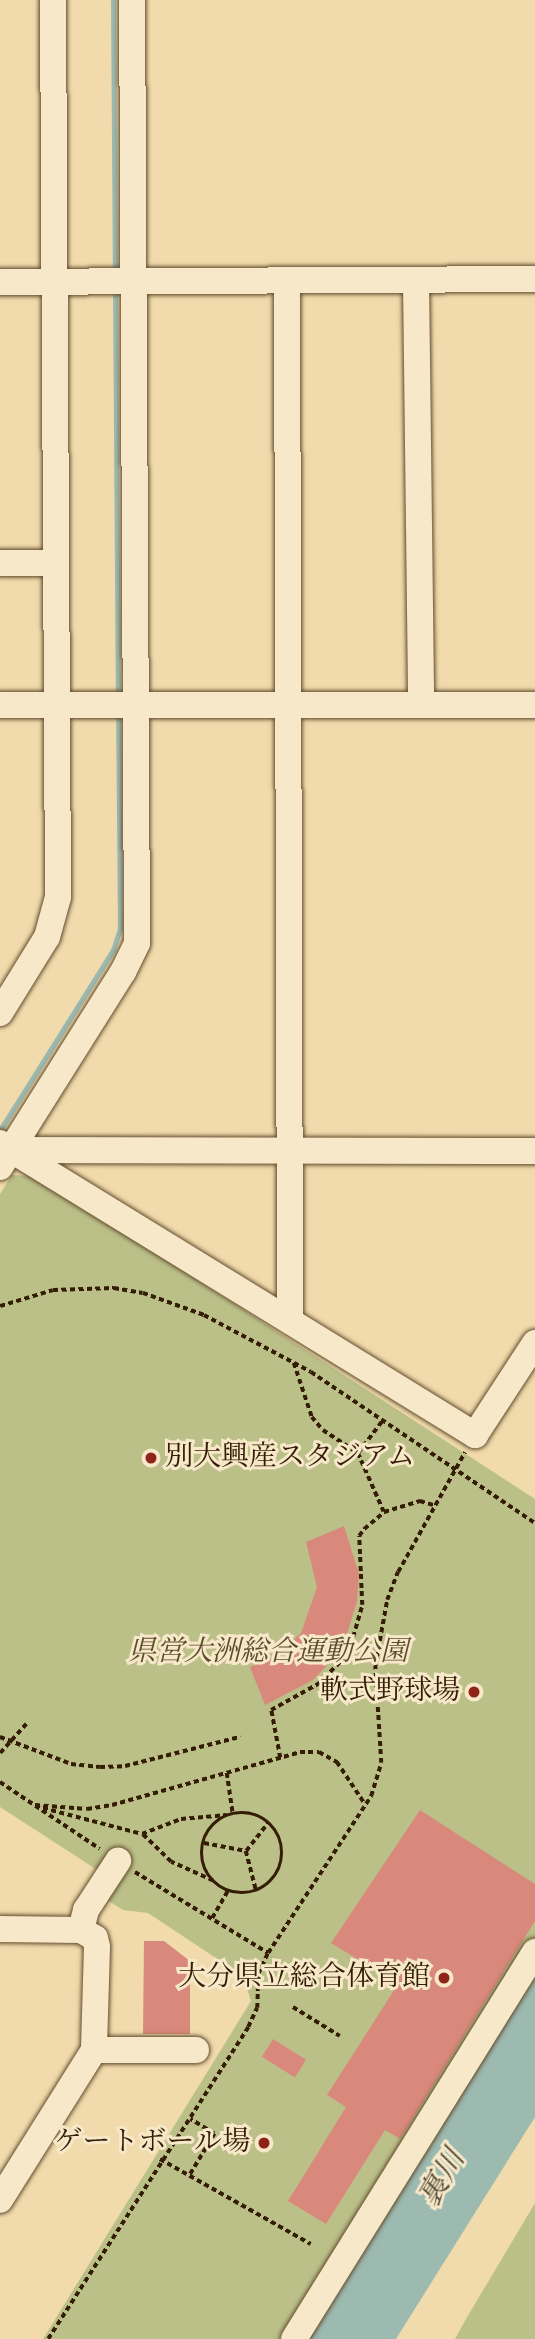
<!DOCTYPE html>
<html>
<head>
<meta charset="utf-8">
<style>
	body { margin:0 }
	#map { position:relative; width:535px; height:2339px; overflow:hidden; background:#f1dbac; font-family:Vollkorn,"Noto Serif JP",serif }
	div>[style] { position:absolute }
	.green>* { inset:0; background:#bbc089 }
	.water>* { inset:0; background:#9cbab0 }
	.stream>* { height:5px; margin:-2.5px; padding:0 2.5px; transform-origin:2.5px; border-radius:2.5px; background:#9cbab0 }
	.building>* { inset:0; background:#d9897b; transform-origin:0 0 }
	.path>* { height:3.5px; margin-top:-1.75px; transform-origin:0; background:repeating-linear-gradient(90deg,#341d04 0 5px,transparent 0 8.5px) }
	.path>.ring { margin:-1.75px; padding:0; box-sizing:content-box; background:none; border:3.5px solid #341d04; border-radius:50% }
	.roads { filter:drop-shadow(0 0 2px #634c2e) drop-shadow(0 0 2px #634c2e) }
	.minor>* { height:26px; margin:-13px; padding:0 13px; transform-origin:13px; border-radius:13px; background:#f6e8c9 }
	.dots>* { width:19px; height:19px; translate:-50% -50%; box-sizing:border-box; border:4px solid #f6e8c9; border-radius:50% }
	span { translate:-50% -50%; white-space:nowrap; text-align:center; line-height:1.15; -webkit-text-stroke:6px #f6e8c9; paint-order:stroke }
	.poi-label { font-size:28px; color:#341d04 }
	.left { translate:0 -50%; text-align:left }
	.right { translate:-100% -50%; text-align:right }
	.park-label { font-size:28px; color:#5c4e2c; font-style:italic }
	.water-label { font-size:30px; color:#534c38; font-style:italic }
</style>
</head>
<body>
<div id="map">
	<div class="green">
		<div style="clip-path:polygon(12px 1175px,37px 1176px,535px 1499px,535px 1947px,290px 2339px,43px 2339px,251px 2001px,243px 1976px,148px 1913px,123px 1910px,101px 1896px,102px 1873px,0 1807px,0 1194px)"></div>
		<div style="clip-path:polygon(535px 2203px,535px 2339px,455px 2339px,466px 2319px)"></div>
	</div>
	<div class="water">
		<div style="clip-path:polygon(535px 1969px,535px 2117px,396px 2339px,305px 2339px)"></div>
	</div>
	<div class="stream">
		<div style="left:113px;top:0;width:275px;rotate:89.6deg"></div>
		<div style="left:115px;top:288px;width:410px;rotate:89.6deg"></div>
		<div style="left:0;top:1130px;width:213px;rotate:-57.9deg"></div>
		<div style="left:113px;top:950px;width:22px;rotate:-72deg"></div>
		<div style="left:120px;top:929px;width:217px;rotate:-90.5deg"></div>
	</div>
	<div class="building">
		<div style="clip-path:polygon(344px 1526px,359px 1574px,357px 1601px,347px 1634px,332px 1660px,313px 1680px,265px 1705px,250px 1667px,278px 1655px,301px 1633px,317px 1587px,306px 1542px)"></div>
		<div style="clip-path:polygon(420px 1810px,535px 1884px,535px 1921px,400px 2139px,385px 2130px,326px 2224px,288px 2201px,346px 2107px,327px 2095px,398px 1984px,331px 1943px)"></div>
		<div style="clip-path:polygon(144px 1941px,164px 1941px,190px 1961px,190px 2034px,143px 2034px)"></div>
		<div style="left:273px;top:2039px;width:39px;height:21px;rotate:32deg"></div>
	</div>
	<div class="path">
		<div style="left:0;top:1306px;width:55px;rotate:-16.8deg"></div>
		<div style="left:53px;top:1290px;width:61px;rotate:-1.9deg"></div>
		<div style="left:114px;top:1288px;width:29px;rotate:10deg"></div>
		<div style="left:143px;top:1293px;width:65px;rotate:19.8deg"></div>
		<div style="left:204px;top:1315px;width:121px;rotate:28deg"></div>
		<div style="left:311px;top:1372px;width:270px;rotate:34deg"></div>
		<div style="left:294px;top:1363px;width:57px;rotate:71.6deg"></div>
		<div style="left:312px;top:1417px;width:17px;rotate:50deg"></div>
		<div style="left:323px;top:1430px;width:42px;rotate:33.3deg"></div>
		<div style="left:358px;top:1453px;width:40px;rotate:-53deg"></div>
		<div style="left:358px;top:1453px;width:64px;rotate:66.2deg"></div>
		<div style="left:0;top:1737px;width:76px;rotate:20.8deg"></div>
		<div style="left:71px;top:1764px;width:29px;rotate:6deg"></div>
		<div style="left:100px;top:1767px;width:25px;rotate:-2deg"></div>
		<div style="left:125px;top:1766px;width:119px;rotate:-14.2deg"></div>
		<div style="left:0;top:1753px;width:40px;rotate:-48deg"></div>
		<div style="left:280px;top:1758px;width:49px;rotate:-100.6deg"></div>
		<div style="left:271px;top:1710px;width:54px;rotate:-29deg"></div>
		<div style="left:318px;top:1684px;width:34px;rotate:-45deg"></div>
		<div style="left:342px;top:1660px;width:25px;rotate:-64deg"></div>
		<div style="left:353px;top:1637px;width:33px;rotate:-74deg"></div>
		<div style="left:362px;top:1605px;width:69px;rotate:-92.5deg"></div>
		<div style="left:359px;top:1536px;width:9px;rotate:-54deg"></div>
		<div style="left:364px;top:1529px;width:26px;rotate:-40deg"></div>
		<div style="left:384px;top:1512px;width:38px;rotate:-17deg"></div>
		<div style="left:420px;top:1501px;width:17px;rotate:17deg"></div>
		<div style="left:227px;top:1773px;width:41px;rotate:81.7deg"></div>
		<div style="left:0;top:1782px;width:120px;rotate:33.8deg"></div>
		<div style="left:35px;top:1805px;width:52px;rotate:4.4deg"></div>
		<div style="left:87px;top:1809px;width:25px;rotate:-9deg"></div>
		<div style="left:112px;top:1805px;width:195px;rotate:-15.7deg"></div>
		<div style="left:300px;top:1752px;width:19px"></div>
		<div style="left:319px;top:1752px;width:21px;rotate:29deg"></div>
		<div style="left:337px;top:1762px;width:50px;rotate:56.3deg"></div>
		<div style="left:43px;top:1808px;width:102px;rotate:14.7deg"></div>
		<div class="ring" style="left:202px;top:1813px;width:76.5px;height:76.5px"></div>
		<div style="left:204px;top:1843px;width:43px;rotate:10.8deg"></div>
		<div style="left:246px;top:1851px;width:40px;rotate:75.6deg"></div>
		<div style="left:246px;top:1851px;width:37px;rotate:-52deg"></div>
		<div style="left:135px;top:1872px;width:156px;rotate:31.3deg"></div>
		<div style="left:213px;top:1881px;width:46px;rotate:-155.7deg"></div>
		<div style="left:171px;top:1862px;width:40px;rotate:-136deg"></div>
		<div style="left:142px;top:1834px;width:42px;rotate:-21deg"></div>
		<div style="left:181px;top:1819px;width:46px;rotate:-5deg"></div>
		<div style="left:212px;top:1918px;width:32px;rotate:-60deg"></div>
		<div style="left:293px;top:2007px;width:55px;rotate:31.7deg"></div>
		<div style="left:160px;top:2159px;width:173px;rotate:29.4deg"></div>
		<div style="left:190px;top:2174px;width:47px;rotate:-59deg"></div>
		<div style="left:214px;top:2134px;width:28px;rotate:-148deg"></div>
		<div style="left:48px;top:2339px;width:371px;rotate:-57.3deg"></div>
		<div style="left:248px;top:2027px;width:21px;rotate:-65deg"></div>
		<div style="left:257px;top:2008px;width:34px;rotate:-88deg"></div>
		<div style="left:258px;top:1974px;width:23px;rotate:-65deg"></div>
		<div style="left:268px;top:1953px;width:188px;rotate:-56.7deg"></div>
		<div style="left:371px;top:1796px;width:34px;rotate:-73deg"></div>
		<div style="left:381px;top:1763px;width:97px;rotate:-93.5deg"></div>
		<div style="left:375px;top:1666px;width:67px;rotate:-79.7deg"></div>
		<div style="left:387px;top:1600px;width:30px;rotate:-69deg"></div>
		<div style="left:398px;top:1572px;width:137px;rotate:-60.8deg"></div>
	</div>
	<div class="roads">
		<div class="minor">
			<div style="left:287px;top:280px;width:1041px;rotate:89.83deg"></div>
			<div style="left:416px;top:280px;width:424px;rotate:89.3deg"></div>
			<div style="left:0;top:282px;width:535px;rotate:-0.32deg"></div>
			<div style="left:0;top:563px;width:56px"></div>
			<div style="left:0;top:705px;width:535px"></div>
			<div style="left:0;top:1013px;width:89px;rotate:-58.3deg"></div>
			<div style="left:47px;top:937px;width:41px;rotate:-74.6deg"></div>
			<div style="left:58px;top:897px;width:897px;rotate:-90.32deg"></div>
			<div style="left:0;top:1143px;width:558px;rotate:31.58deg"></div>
			<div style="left:475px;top:1435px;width:110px;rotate:-56.9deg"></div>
			<div style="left:12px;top:1150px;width:523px;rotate:0.11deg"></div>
			<div style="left:0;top:1167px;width:231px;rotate:-57.8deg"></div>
			<div style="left:123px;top:972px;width:32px;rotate:-64deg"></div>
			<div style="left:137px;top:943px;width:943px;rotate:-90.3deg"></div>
			<div style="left:0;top:1929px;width:81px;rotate:0.7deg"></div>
			<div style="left:81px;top:1930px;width:16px;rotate:30deg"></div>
			<div style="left:95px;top:1938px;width:9px;rotate:77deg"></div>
			<div style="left:97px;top:1947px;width:103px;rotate:91.7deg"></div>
			<div style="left:94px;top:2050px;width:177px;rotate:122.1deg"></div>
			<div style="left:81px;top:1930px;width:21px;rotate:-76deg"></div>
			<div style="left:86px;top:1910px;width:59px;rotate:-56.9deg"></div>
			<div style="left:94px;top:2050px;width:102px"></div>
			<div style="left:294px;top:2339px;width:456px;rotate:-58.1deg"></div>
		</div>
	</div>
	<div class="dots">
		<div style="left:151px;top:1458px;background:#8f2418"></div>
		<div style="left:474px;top:1692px;background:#8f2418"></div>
		<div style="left:444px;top:1978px;background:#8f2418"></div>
		<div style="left:264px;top:2143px;background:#8f2418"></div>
	</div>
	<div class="poi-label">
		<span class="left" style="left:165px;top:1458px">別大興産スタジアム</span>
		<span class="right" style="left:460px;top:1692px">軟式野球場</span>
		<span class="right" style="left:430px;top:1978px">大分県立総合体育館</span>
		<span class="right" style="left:250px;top:2143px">ゲートボール場</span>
	</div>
	<div class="park-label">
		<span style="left:268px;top:1653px">県営大洲総合運動公園</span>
	</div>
	<div class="water-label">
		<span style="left:443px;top:2179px;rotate:-60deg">裏川</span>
	</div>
</div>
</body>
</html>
